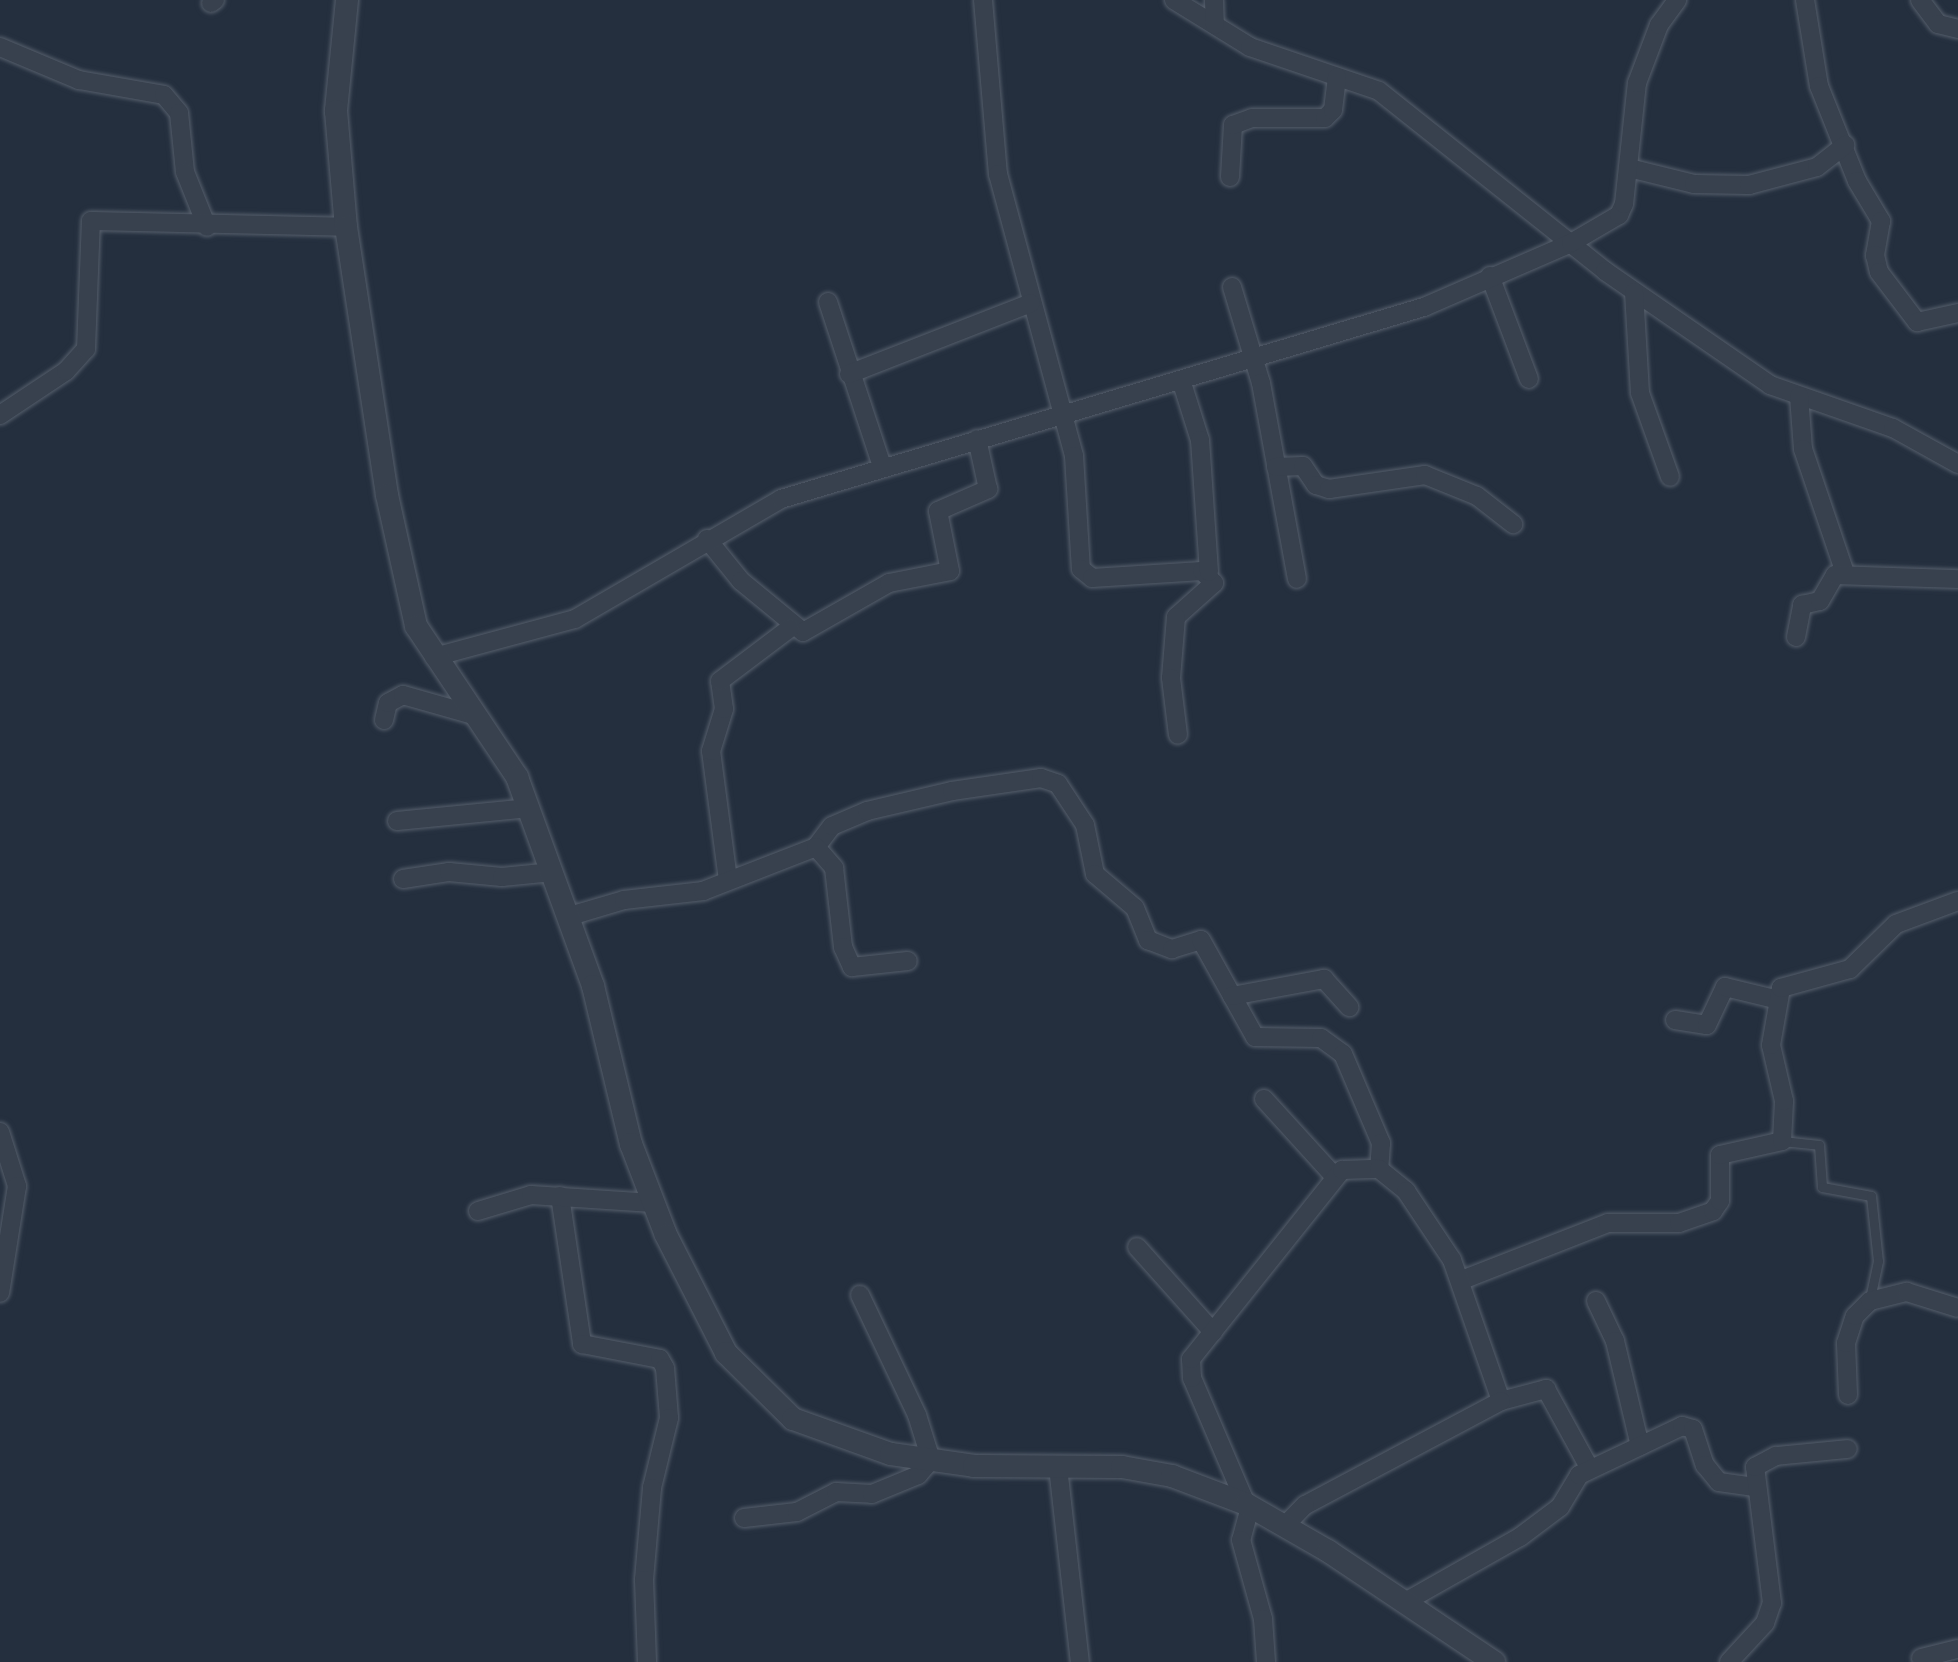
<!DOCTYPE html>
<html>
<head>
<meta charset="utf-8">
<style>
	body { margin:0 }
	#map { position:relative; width:1958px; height:1662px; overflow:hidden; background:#242f3e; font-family:"IBM Plex Sans",sans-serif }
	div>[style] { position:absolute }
	.roads { filter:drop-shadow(0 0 2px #565f6c) drop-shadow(0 0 2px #565f6c) }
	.service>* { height:9px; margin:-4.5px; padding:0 4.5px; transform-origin:4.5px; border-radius:4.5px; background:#38414e }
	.minor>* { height:18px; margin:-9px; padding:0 9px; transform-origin:9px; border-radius:9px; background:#38414e }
	.tertiary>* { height:22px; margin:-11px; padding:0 11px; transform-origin:11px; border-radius:11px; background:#38414e }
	span { translate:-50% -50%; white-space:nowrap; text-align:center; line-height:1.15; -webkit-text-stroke:7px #1d2633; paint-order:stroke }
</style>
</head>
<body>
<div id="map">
	<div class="roads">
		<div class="service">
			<div style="left:1782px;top:1141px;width:37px;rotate:6deg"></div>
			<div style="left:1819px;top:1145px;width:42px;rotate:85.9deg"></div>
			<div style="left:1822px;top:1187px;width:50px;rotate:10.4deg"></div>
			<div style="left:1871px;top:1196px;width:65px;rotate:83.9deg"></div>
			<div style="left:1878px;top:1261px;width:40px;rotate:102deg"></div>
		</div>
		<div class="minor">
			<div style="left:983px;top:0;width:175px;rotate:85.1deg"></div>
			<div style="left:998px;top:174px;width:292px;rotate:74.9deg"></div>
			<div style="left:1074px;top:456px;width:113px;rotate:86.5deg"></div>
			<div style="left:1081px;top:569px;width:14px;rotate:39deg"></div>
			<div style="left:1092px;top:578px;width:110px;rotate:-3.6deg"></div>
			<div style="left:1202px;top:571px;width:17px;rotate:45deg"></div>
			<div style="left:1214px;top:583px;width:51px;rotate:138.2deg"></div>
			<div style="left:1176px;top:617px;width:61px;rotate:94.7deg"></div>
			<div style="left:1171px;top:678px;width:57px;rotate:83deg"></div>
			<div style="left:1174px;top:0;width:89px;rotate:31.7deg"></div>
			<div style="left:1250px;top:47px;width:136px;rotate:18.8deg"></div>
			<div style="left:1379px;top:91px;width:289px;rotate:38.5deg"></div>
			<div style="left:1605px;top:271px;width:201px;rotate:34.6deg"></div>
			<div style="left:1770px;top:385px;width:130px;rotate:19.3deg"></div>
			<div style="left:1893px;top:428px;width:74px;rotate:29deg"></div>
			<div style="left:1214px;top:0;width:25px;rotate:88deg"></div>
			<div style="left:1805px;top:0;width:87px;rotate:80.8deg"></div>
			<div style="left:1819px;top:86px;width:102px;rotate:68.2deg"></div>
			<div style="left:1857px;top:181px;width:47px;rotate:59deg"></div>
			<div style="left:1881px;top:221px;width:35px;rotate:100deg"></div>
			<div style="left:1875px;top:255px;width:17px;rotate:77deg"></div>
			<div style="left:1879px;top:272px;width:63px;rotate:52.8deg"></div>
			<div style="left:1917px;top:322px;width:42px;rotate:-12.4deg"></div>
			<div style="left:1920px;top:0;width:30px;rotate:53deg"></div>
			<div style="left:1938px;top:24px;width:21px;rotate:14deg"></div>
			<div style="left:211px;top:3px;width:5px;rotate:-37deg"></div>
			<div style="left:0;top:47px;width:86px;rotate:22.7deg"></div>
			<div style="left:79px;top:80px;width:86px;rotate:10deg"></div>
			<div style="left:164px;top:95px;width:23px;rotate:50deg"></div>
			<div style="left:179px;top:113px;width:59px;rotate:84.2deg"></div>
			<div style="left:185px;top:172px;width:59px;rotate:68.2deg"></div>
			<div style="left:1629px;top:168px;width:67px;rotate:13.8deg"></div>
			<div style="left:1694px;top:184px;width:55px;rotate:1deg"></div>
			<div style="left:1749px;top:185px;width:70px;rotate:-14.8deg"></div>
			<div style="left:1817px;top:167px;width:36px;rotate:-38deg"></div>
			<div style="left:1230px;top:177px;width:52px;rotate:-86.7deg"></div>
			<div style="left:1233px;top:125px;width:20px;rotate:-20deg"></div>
			<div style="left:1252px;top:118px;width:73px"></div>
			<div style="left:1325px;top:118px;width:11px;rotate:-45deg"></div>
			<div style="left:1333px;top:110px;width:33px;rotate:-83deg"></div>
			<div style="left:1490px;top:276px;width:110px;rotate:69.3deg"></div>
			<div style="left:1232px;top:287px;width:100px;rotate:73.2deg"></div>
			<div style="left:1261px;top:383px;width:199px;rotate:79.6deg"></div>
			<div style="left:1634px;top:292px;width:101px;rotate:86.6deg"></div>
			<div style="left:1640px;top:393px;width:89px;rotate:70.3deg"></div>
			<div style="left:828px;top:302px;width:173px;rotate:71.8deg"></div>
			<div style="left:849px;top:374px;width:195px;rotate:-21.3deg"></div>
			<div style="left:1182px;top:383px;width:60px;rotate:72.5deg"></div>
			<div style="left:1200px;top:440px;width:132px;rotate:86.1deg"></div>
			<div style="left:1799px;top:396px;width:53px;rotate:85.7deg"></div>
			<div style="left:1803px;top:449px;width:131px;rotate:71.3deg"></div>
			<div style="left:0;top:415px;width:79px;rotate:-33.7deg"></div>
			<div style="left:66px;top:371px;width:30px;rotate:-48deg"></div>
			<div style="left:86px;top:349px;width:128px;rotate:-87.8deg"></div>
			<div style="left:91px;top:221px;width:255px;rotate:1.3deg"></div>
			<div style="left:1276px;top:467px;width:27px;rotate:-2deg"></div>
			<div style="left:1303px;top:466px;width:23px;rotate:56deg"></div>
			<div style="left:1316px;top:485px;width:14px;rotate:17deg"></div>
			<div style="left:1329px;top:489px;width:97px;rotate:-8.3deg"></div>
			<div style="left:1425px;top:475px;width:56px;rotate:22deg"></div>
			<div style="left:1477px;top:496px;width:46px;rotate:37.9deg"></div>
			<div style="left:707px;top:539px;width:54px;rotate:51deg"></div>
			<div style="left:741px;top:581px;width:80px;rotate:39.4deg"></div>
			<div style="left:803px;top:632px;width:99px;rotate:-29.7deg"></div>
			<div style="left:889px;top:583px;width:62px;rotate:-11.1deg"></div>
			<div style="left:950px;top:571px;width:61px;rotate:-101.3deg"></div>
			<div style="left:938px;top:511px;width:55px;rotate:-23.7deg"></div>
			<div style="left:988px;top:489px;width:51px;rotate:-102.4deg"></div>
			<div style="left:1796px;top:637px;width:33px;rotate:-79deg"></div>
			<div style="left:1802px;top:605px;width:18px;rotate:-13deg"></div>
			<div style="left:1820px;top:601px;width:30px;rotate:-60deg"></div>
			<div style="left:1835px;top:575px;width:123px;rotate:1.9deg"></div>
			<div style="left:434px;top:657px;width:146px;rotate:-15.1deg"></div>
			<div style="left:575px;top:619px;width:238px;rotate:-30.2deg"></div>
			<div style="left:781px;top:499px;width:671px;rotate:-16.63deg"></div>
			<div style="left:1424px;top:307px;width:160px;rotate:-23.5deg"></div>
			<div style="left:1571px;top:243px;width:56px;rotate:-30.3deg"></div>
			<div style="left:1619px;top:215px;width:12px;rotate:-66deg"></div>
			<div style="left:1624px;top:204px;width:122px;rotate:-83.9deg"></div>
			<div style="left:1637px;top:83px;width:62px;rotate:-69.2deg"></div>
			<div style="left:1659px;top:25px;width:31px;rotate:-54deg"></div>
			<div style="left:384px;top:720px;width:17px;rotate:-77deg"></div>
			<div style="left:388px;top:703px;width:17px;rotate:-28deg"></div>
			<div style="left:403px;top:695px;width:77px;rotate:15.8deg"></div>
			<div style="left:397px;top:821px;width:133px;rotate:-5.6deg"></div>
			<div style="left:816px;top:847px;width:26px;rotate:-53deg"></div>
			<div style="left:832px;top:826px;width:38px;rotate:-23deg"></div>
			<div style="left:867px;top:811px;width:87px;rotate:-13.2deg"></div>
			<div style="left:952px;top:791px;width:90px;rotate:-8.3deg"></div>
			<div style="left:1041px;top:778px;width:18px;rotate:19deg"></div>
			<div style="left:1058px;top:784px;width:49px;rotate:56.6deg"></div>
			<div style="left:1085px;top:825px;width:50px;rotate:78.5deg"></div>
			<div style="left:1095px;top:874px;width:52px;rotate:40.4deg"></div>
			<div style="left:1135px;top:908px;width:35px;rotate:68deg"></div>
			<div style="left:1148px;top:940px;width:26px;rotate:21deg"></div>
			<div style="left:1172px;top:949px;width:30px;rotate:-17deg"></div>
			<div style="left:1201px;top:940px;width:111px;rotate:60.9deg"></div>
			<div style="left:1255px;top:1037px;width:66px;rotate:0.9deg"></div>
			<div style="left:1321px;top:1038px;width:27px;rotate:36deg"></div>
			<div style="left:1343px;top:1054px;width:97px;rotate:66.9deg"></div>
			<div style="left:1381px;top:1143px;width:26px;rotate:94deg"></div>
			<div style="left:403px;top:879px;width:47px;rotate:-8.7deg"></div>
			<div style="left:449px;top:872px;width:53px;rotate:5.4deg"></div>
			<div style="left:502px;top:877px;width:51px;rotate:-5.6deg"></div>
			<div style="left:728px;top:880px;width:130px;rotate:-97.5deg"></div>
			<div style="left:711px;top:751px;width:44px;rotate:-72.8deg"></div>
			<div style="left:724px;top:709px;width:28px;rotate:-98deg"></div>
			<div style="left:720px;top:681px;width:88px;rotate:-37.1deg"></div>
			<div style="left:570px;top:916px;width:56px;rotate:-16.5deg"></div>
			<div style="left:624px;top:900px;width:80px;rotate:-6.5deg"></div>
			<div style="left:703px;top:891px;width:121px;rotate:-21.3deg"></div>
			<div style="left:816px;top:847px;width:28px;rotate:49deg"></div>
			<div style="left:834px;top:868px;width:80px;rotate:83.5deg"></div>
			<div style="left:843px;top:947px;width:22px;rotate:66deg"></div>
			<div style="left:852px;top:967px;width:56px;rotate:-6.1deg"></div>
			<div style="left:1232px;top:996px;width:94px;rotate:-10.5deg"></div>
			<div style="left:1324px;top:979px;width:38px;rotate:48deg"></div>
			<div style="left:1675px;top:1020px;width:32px;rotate:9deg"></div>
			<div style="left:1707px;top:1025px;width:42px;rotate:-64.7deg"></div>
			<div style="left:1725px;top:987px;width:51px;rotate:13.5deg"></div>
			<div style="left:1264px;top:1099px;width:105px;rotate:47.7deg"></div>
			<div style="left:0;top:1132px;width:57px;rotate:72.5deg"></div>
			<div style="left:17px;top:1186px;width:108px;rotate:99deg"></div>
			<div style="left:560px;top:1196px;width:150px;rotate:81.5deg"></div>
			<div style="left:582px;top:1344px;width:79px;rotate:10.9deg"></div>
			<div style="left:660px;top:1359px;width:10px;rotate:61deg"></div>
			<div style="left:665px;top:1368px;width:50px;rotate:85.4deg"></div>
			<div style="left:669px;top:1418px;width:72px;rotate:103.7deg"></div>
			<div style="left:652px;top:1488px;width:92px;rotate:95deg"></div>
			<div style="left:644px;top:1580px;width:82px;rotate:87.9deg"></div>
			<div style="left:478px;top:1211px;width:55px;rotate:-16.8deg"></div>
			<div style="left:531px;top:1195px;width:122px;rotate:3.8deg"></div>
			<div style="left:1137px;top:1247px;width:114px;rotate:48.2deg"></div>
			<div style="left:1462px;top:1280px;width:157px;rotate:-21.3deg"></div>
			<div style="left:1608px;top:1223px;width:71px"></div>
			<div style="left:1679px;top:1223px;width:36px;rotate:-19deg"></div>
			<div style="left:1713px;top:1211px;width:12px;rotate:-55deg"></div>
			<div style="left:1720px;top:1201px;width:46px;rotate:-90deg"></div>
			<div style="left:1720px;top:1155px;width:64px;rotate:-12.7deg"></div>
			<div style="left:1782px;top:1141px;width:40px;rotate:-87.1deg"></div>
			<div style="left:1784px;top:1101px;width:57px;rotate:-103.1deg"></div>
			<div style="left:1771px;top:1045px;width:58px;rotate:-80deg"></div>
			<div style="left:1781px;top:988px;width:72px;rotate:-15.4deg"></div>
			<div style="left:1850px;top:969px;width:64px;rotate:-44.4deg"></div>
			<div style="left:1896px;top:924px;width:66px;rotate:-20.4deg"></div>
			<div style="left:1596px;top:1301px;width:44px;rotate:64.6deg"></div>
			<div style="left:1615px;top:1341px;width:108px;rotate:76.6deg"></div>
			<div style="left:1848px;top:1395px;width:52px;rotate:-92.2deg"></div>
			<div style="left:1846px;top:1343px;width:28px;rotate:-72deg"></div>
			<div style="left:1855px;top:1316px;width:21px;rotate:-45deg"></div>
			<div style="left:1870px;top:1301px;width:38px;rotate:-14deg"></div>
			<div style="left:1907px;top:1292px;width:53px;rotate:17.4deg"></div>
			<div style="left:1501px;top:1401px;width:47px;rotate:-14.9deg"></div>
			<div style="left:1546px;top:1389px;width:91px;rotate:61.2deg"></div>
			<div style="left:1058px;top:1467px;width:196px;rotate:83.6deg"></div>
			<div style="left:1246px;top:1504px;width:137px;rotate:-113.2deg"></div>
			<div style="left:1192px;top:1378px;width:19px;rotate:-93deg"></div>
			<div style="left:1191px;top:1359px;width:242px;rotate:-51.4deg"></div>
			<div style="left:1342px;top:1170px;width:37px;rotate:-2deg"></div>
			<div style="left:1379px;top:1169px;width:35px;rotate:39deg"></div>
			<div style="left:1406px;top:1191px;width:83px;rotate:56.3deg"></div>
			<div style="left:1452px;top:1260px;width:149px;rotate:70.8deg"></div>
			<div style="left:1501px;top:1401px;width:222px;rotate:152deg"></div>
			<div style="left:1305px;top:1505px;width:29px;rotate:134deg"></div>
			<div style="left:1250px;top:1507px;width:34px;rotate:105deg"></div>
			<div style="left:1241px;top:1540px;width:82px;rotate:74.4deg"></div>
			<div style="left:1263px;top:1619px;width:43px;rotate:86deg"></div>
			<div style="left:744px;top:1518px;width:53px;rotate:-6.5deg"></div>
			<div style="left:797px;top:1512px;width:44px;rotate:-27.1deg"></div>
			<div style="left:836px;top:1492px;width:36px;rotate:3deg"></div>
			<div style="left:872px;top:1494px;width:50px;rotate:-22.4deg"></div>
			<div style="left:918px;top:1475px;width:20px;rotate:-49deg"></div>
			<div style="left:931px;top:1460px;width:47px;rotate:-107.3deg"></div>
			<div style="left:917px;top:1415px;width:133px;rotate:-115.4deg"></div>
			<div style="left:1405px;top:1602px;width:132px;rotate:-29.5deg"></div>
			<div style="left:1520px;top:1537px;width:50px;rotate:-36.9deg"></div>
			<div style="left:1560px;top:1507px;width:37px;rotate:-59deg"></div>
			<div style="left:1579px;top:1475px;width:114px;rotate:-25.4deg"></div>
			<div style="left:1682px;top:1426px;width:11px;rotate:15deg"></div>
			<div style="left:1693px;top:1429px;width:38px;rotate:72deg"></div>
			<div style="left:1705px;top:1465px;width:22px;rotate:51deg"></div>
			<div style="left:1719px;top:1482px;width:34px;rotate:8deg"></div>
			<div style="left:1921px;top:1658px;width:38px;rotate:-14deg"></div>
			<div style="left:1729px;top:1662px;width:53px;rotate:-47.3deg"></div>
			<div style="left:1765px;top:1623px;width:21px;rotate:-71deg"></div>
			<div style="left:1772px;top:1603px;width:137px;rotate:-97.1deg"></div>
			<div style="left:1755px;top:1467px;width:24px;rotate:-28deg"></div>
			<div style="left:1776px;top:1456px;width:72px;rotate:-5.6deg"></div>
		</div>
		<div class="tertiary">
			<div style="left:347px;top:0;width:112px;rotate:95.7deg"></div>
			<div style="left:336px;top:111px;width:116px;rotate:85.1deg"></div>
			<div style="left:346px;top:227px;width:271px;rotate:81.3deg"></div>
			<div style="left:387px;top:495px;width:134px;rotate:77.5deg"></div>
			<div style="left:416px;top:626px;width:182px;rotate:56.2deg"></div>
			<div style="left:517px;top:777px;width:222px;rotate:70deg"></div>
			<div style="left:593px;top:986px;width:163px;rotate:76.5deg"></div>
			<div style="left:631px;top:1144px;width:97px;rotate:69deg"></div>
			<div style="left:666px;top:1235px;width:132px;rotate:63deg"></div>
			<div style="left:726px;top:1353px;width:94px;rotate:44.6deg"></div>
			<div style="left:793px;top:1419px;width:104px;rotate:19.7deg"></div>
			<div style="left:891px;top:1454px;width:84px;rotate:8.2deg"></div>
			<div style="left:974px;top:1466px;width:148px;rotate:0.4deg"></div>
			<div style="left:1122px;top:1467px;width:51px;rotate:10.2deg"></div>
			<div style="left:1172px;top:1476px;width:79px;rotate:20.7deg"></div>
			<div style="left:1246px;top:1504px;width:95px;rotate:29.8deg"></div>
			<div style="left:1328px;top:1551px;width:200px;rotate:33.8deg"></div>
		</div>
	</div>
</div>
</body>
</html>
